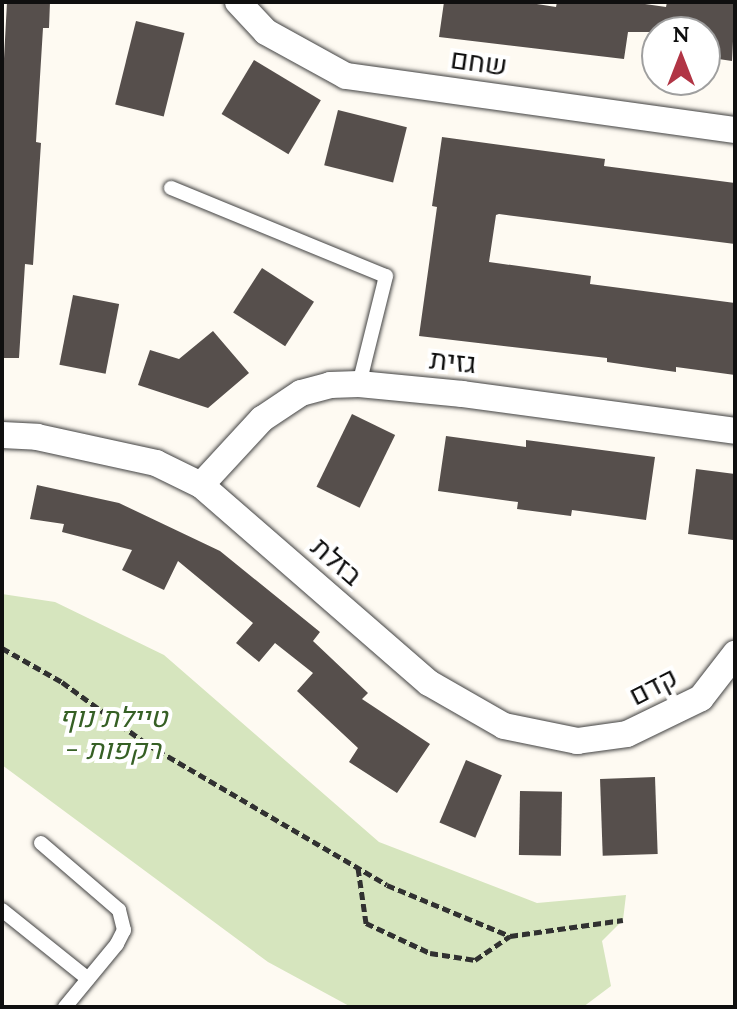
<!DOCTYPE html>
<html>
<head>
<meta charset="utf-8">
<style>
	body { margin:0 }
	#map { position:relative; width:737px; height:1009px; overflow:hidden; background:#fefaf2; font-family:Lora,Heebo,serif }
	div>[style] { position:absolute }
	.green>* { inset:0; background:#d6e5be }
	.building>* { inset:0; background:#564f4c; transform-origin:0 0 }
	.path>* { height:5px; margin-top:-2.5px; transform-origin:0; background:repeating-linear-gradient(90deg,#313131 0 8px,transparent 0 12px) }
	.roads { filter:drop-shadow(0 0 2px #424242) drop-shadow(0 0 2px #424242) }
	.service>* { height:14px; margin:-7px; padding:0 7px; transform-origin:7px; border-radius:7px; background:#fff }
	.minor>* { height:26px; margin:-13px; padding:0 13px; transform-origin:13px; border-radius:13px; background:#fff }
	span { translate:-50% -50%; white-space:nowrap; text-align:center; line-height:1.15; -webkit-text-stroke:8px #fff; paint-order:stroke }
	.street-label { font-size:28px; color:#0f0f0f }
	.park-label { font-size:28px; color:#366025; font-style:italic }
	.frame { position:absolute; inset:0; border:4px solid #0f0f0f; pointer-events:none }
	.north { position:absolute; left:641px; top:16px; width:80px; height:80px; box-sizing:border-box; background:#fff; border:2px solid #9f9f9f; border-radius:50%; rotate:0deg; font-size:22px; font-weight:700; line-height:32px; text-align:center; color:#0f0f0f }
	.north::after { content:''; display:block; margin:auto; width:28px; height:36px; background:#b13545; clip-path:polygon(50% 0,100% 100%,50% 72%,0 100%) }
</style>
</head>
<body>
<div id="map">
	<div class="green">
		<div style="clip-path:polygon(2px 594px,55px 602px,164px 655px,379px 842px,537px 903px,626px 895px,623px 920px,602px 941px,611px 986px,583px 1007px,351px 1007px,268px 962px,2px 765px)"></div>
	</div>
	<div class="building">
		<div style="clip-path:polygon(7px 2px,50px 2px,49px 28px,43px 28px,36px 142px,41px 143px,33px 265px,25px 264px,19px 358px,2px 358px,2px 96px)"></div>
		<div style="clip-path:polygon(444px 2px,524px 2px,556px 7px,557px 2px,631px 2px,666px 7px,667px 2px,735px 2px,732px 61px,705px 57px,705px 32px,628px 32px,624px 59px,439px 37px)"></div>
		<div style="left:136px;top:21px;width:50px;height:86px;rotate:14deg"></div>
		<div style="left:254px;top:60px;width:78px;height:63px;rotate:31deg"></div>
		<div style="left:338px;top:110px;width:71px;height:57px;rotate:14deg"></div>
		<div style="clip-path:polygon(442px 137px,605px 159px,604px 166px,735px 183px,735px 244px,499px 214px,496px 215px,489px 262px,591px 276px,590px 284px,735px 303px,735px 375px,676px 367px,676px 372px,607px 362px,607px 358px,419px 336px,437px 207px,432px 206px)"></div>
		<div style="left:262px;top:268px;width:62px;height:53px;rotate:33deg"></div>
		<div style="left:73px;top:295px;width:47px;height:71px;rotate:11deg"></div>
		<div style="clip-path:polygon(213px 331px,249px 373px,208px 408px,138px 385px,150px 350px,179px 359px)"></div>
		<div style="left:352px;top:414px;width:48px;height:81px;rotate:26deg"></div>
		<div style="clip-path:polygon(446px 436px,526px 447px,526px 440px,655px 457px,646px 520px,572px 510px,571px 516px,517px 509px,518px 502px,438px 491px)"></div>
		<div style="clip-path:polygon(696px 469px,735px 474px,733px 540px,688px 534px)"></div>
		<div style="clip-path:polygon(37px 485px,119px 503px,220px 551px,320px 632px,313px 641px,368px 693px,362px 699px,430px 744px,397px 793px,349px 762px,358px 748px,297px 691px,313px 673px,275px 643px,259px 662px,236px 643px,253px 623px,178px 561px,164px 590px,122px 570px,132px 550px,62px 532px,64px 524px,30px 519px)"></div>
		<div style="left:466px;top:760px;width:39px;height:68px;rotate:23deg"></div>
		<div style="left:655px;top:777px;width:77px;height:55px;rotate:88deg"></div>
		<div style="left:520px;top:791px;width:42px;height:64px;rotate:1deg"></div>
	</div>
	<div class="path">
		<div style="left:2px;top:648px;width:69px;rotate:29.5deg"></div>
		<div style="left:62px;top:682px;width:105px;rotate:36.1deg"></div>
		<div style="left:147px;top:744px;width:278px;rotate:30.4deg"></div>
		<div style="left:387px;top:885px;width:133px;rotate:22.5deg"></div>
		<div style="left:510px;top:936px;width:114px;rotate:-8.1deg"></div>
		<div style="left:358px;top:868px;width:56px;rotate:81.7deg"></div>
		<div style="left:366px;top:923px;width:71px;rotate:25.1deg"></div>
		<div style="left:430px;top:953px;width:46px;rotate:8.8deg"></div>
		<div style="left:475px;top:960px;width:42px;rotate:-34.4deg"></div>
	</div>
	<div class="roads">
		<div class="service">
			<div style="left:171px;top:188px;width:232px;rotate:22.3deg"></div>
			<div style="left:386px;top:276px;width:111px;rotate:104deg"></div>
			<div style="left:41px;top:843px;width:103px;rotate:40.7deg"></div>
			<div style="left:119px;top:910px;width:21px;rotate:76deg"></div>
			<div style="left:124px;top:930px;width:16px;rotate:117deg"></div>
			<div style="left:117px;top:944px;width:82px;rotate:129.5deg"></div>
			<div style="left:2px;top:910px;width:110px;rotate:38.7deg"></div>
		</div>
		<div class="minor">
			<div style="left:238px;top:2px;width:41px;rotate:47deg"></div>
			<div style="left:266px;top:32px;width:91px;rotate:28.8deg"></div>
			<div style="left:346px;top:76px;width:393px;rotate:7.9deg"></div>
			<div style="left:2px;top:435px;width:35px;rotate:3deg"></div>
			<div style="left:37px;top:437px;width:122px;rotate:12.3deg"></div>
			<div style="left:156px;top:463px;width:50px;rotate:26.1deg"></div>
			<div style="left:201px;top:485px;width:302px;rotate:41deg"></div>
			<div style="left:429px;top:683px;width:86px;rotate:29.8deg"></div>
			<div style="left:504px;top:726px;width:75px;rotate:11.6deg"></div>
			<div style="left:577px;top:741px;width:50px;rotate:-8deg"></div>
			<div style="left:627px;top:734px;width:82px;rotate:-25.9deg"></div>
			<div style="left:701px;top:698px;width:56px;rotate:-52.3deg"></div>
			<div style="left:201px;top:485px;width:90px;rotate:-47.3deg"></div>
			<div style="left:262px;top:419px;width:47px;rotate:-33.7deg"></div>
			<div style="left:301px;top:393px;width:30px;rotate:-15deg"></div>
			<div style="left:330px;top:385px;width:29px;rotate:-2deg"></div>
			<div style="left:359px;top:384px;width:104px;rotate:5.5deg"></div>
			<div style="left:463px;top:394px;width:275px;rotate:7.7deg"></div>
		</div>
	</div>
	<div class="street-label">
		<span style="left:479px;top:62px;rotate:8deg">שחם</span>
		<span style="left:453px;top:361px;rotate:6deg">גזית</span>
		<span style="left:337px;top:561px;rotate:41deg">בזלת</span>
		<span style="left:653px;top:686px;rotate:-27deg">קדם</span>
	</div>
	<div class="park-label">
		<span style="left:113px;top:733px">טיילת נוף<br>- רקפות</span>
	</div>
	<div class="frame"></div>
	<div class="north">N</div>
</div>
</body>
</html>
